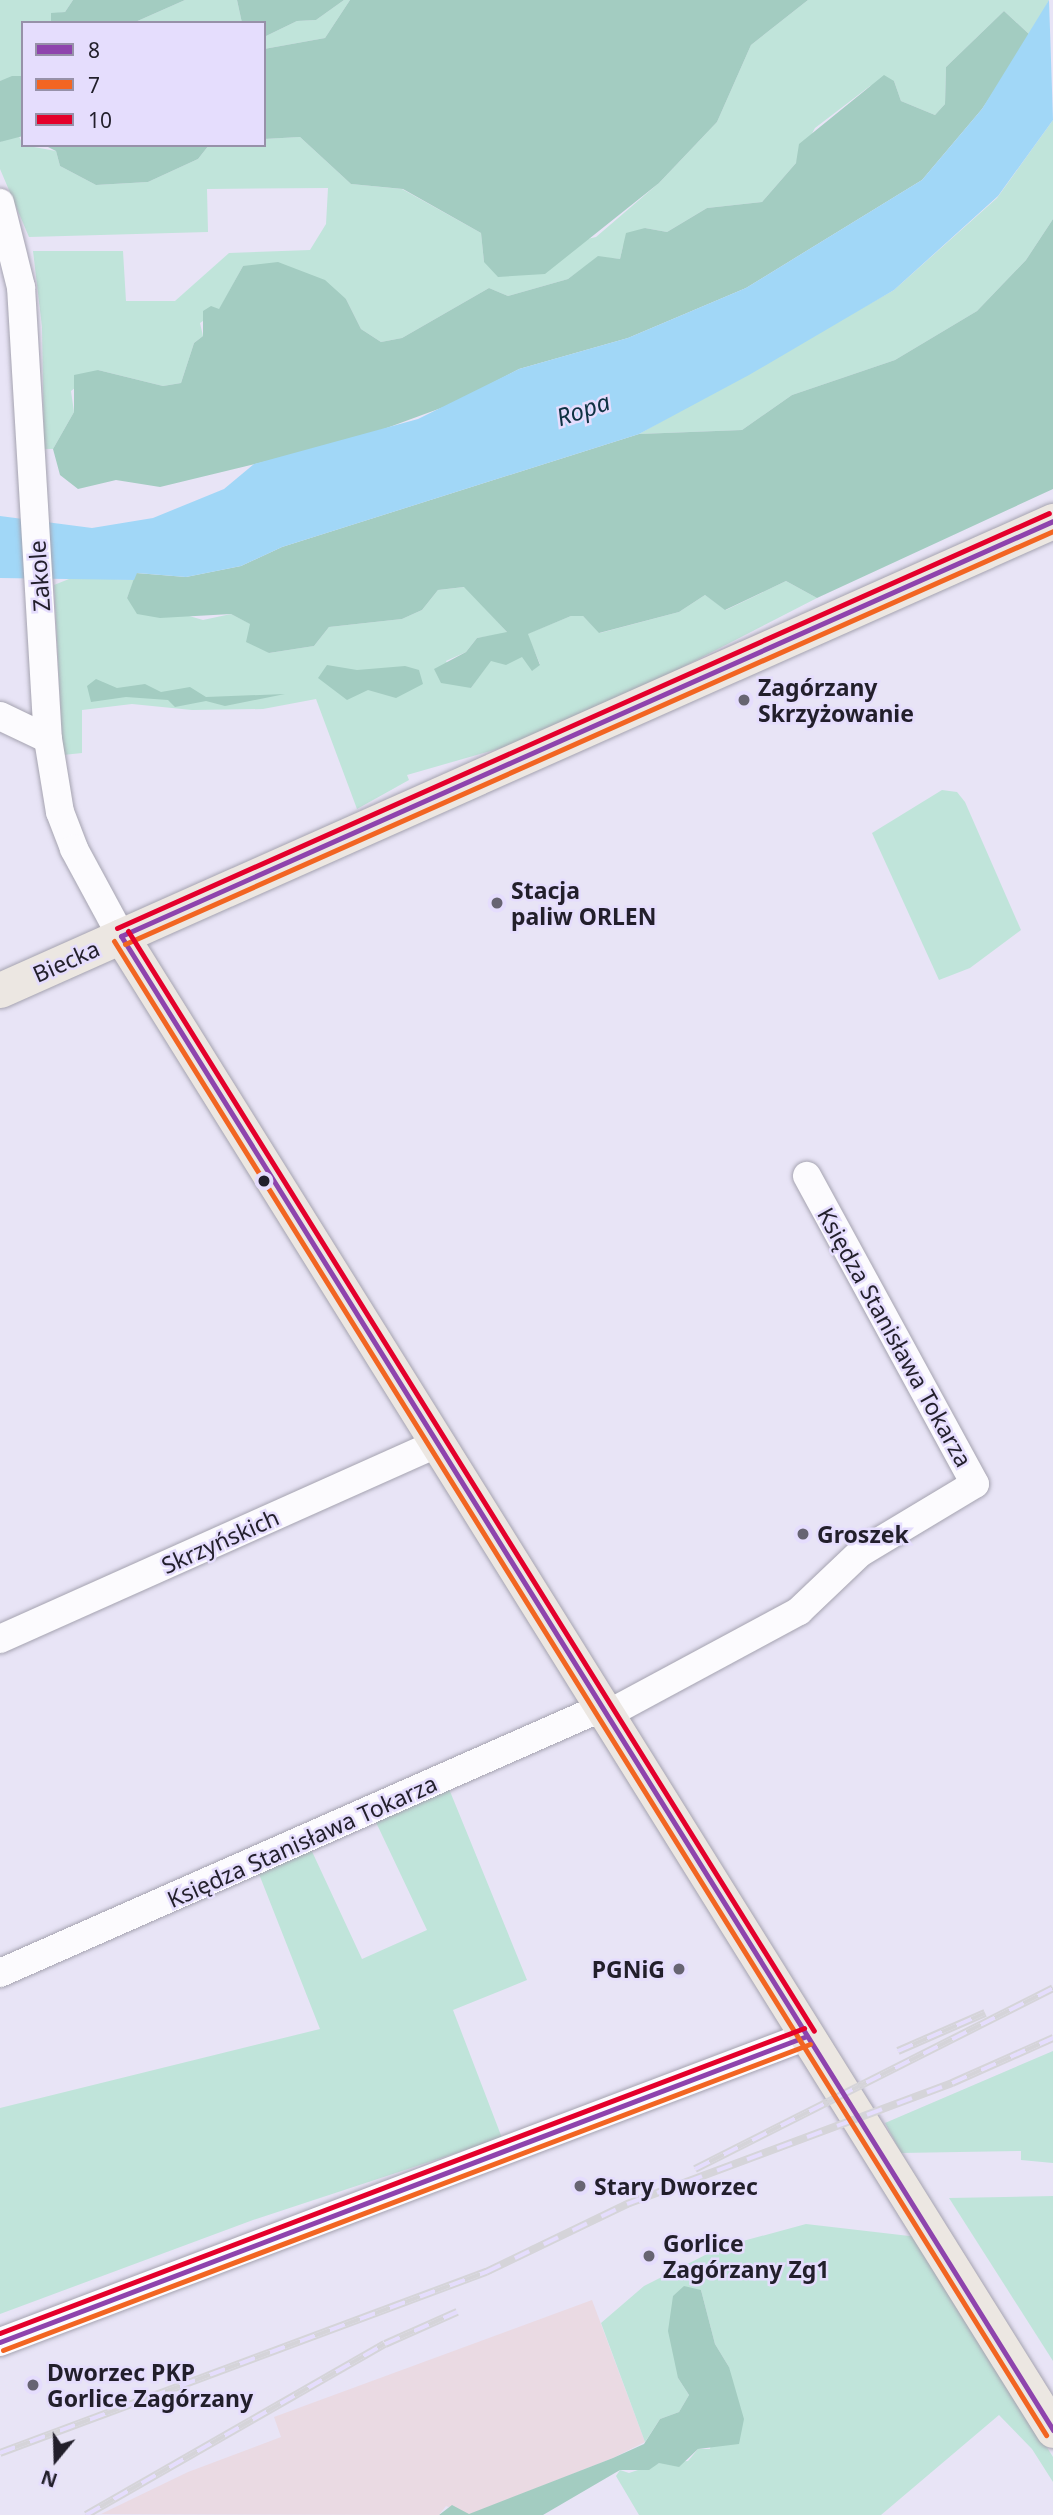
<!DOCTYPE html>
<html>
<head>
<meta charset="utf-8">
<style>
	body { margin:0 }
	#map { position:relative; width:1053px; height:2515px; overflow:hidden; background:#e8e4f6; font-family:"Noto Sans",sans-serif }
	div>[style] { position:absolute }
	.industrial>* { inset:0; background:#eadae3 }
	.green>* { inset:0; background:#c0e4da }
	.forest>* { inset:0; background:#a3ccc1 }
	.water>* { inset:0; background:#a1d7f7 }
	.roads { filter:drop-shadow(0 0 2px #a5a3b0) drop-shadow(0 0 2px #a5a3b0) }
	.minor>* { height:28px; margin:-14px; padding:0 14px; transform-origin:14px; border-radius:14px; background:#fcfbfe }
	.major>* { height:35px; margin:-17.5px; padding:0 17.5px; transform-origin:17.5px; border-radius:17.5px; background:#ece7e2 }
	.rail>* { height:8px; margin-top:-4px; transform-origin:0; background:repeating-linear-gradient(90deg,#e5ddfd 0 16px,#d5d4d9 0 32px); box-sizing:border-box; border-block:2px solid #d5d4d9 }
	.bus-1>* { height:5px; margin:-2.5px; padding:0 2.5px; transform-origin:2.5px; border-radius:2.5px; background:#8e44ad }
	.bus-2>* { height:5px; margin:-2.5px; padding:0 2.5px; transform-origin:2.5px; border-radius:2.5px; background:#f26522 }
	.bus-3>* { height:5px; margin:-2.5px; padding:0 2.5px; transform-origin:2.5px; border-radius:2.5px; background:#e4002b }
	.dots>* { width:19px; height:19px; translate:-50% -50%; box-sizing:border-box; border:4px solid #e5ddfd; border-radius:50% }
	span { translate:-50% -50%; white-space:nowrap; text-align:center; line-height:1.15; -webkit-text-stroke:5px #e5ddfd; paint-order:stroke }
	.street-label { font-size:23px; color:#221f2b }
	.poi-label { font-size:23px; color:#221f2b; font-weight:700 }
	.left { translate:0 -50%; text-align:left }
	.right { translate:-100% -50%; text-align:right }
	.water-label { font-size:24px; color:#0e3242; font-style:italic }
	.legend { position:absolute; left:21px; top:21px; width:245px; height:126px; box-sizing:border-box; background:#e5ddfd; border:2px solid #9791a9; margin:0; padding:9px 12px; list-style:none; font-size:21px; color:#221f2b }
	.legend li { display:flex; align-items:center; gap:14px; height:35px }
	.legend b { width:35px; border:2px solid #9791a9 }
	.north { position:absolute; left:21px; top:2424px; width:70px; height:70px; -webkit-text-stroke:5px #e5ddfd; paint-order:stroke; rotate:199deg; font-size:19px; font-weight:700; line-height:28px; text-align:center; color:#221f2b }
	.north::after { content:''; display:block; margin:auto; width:24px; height:32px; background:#221f2b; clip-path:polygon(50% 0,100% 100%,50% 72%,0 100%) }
</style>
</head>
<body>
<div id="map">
	<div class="industrial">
		<div style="clip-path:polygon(592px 2300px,645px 2442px,613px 2458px,468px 2515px,446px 2506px,439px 2515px,101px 2514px,188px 2472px,281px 2437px,274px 2417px)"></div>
	</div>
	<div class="green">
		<div style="clip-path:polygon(0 0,73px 0,65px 12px,51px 14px,51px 23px,23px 23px,23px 76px,0 81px)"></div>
		<div style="clip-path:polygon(185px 0,237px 0,242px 23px,133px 23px)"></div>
		<div style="clip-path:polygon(344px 0,350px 0,325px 38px,264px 49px,264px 37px,297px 21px,316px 20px)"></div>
		<div style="clip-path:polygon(808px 0,1049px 0,1031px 36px,1004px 11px,946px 67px,945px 104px,935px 115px,901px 101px,894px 81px,870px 86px,815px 128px,796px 163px,762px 202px,707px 208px,667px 232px,645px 228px,623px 246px,620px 259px,598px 257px,568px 279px,508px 296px,489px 288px,402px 338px,381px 342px,361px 329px,346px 299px,243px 266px,219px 310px,200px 323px,203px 336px,194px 343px,181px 383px,163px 386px,98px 370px,71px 391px,74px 412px,53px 449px,44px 449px,42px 327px,33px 251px,123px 251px,126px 301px,175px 301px,229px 253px,310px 250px,326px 224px,328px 188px,207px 189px,208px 232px,29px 237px,0 169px,0 142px,18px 134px,23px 145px,56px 151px,60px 166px,96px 185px,148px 182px,198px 159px,209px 145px,264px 145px,264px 139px,300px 137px,351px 184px,402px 189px,481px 233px,484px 262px,596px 237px,660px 182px,717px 122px,751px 45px)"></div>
		<div style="clip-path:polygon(1053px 120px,1053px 219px,1026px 260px,977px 311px,895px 360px,792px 395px,742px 430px,639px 434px,894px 290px,997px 198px)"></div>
		<div style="clip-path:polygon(74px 577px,134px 580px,127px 598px,203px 620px,231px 614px,251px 624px,269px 653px,314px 646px,329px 627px,402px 619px,422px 610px,438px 590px,465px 587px,508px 633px,477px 638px,466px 652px,446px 661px,457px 682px,471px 688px,491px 660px,522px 656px,533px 670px,540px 664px,527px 634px,571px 616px,583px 616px,600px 633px,679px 612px,705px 595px,726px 610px,786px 581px,817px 598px,656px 681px,508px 746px,407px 775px,409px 780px,357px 809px,316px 699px,263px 709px,192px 710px,132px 704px,82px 710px,82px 753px,63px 755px,54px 585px)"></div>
		<div style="clip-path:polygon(942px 790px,957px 792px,965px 802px,1021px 930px,970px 968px,939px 980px,872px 833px)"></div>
		<div style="clip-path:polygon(447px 1784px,527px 1980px,453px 2010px,502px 2138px,253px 2220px,0 2314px,0 2108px,320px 2029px,257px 1869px,309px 1845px,362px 1959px,427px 1930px,373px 1816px)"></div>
		<div style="clip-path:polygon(1053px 2051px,1053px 2163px,1021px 2160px,1021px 2151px,901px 2153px,885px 2123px)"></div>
		<div style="clip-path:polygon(1053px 2196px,1053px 2361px,949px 2198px)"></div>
		<div style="clip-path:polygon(806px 2224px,918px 2237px,1053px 2457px,1053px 2482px,1032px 2449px,999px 2415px,881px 2515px,639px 2515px,616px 2476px,620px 2470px,629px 2473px,659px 2463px,688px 2461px,698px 2449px,710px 2449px,729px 2367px,715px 2344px,701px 2290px,678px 2378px,689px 2395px,679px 2412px,660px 2419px,645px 2442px,601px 2323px,644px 2286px,721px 2247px)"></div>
	</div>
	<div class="forest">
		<div style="clip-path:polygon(73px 0,185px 0,133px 23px,51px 23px,51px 13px,65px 12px)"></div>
		<div style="clip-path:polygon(237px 0,344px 0,316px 20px,297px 21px,264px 37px,264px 23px,242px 23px)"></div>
		<div style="clip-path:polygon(350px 0,808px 0,751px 45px,717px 122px,659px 183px,545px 274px,498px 277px,484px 262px,481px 233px,403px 189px,351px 184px,300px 137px,264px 139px,264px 49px,325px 38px)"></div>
		<div style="clip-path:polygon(1004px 11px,1031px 36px,982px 109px,922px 180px,746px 288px,628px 338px,519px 369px,452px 404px,354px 440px,160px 487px,116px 480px,78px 489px,60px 475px,53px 449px,74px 412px,74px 375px,98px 370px,163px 386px,181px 383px,194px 343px,203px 336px,203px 311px,211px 306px,219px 309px,243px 266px,278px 262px,325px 280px,346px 299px,361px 329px,381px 342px,402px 338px,489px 288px,508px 296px,568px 279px,598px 256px,620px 259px,626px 233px,645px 228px,667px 232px,707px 208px,762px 202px,796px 163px,799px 144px,884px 75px,894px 81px,901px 101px,935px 115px,945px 104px,946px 67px)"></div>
		<div style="clip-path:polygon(12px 76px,23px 76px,23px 136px,0 142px,0 81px)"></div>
		<div style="clip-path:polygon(44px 145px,209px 145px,198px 159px,148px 182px,96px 185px,60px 166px,56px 151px)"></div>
		<div style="clip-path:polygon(1053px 219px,1053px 489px,817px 598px,786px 581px,725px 610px,705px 595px,679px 612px,599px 633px,583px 616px,571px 616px,528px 634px,540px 665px,532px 671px,522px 657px,506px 665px,491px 661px,471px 688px,441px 683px,434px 669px,466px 652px,477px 638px,507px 632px,464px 587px,438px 590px,422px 610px,402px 619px,329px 627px,314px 646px,269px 653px,246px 642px,250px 624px,231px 614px,160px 618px,137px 614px,127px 598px,136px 573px,186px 577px,241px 566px,282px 547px,639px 434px,742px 430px,792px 395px,895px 360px,977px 311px,1026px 260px)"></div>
		<div style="clip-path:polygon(327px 665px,357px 670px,405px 666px,419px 670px,423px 684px,396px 698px,368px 690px,347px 700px,318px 678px)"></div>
		<div style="clip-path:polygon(96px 679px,117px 688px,145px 684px,161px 692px,190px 687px,206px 697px,285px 694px,225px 706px,206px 701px,175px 707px,168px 700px,126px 697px,91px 702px,87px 686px)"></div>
		<div style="clip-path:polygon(684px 2286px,701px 2290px,715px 2344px,729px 2367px,744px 2419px,739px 2444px,698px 2449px,679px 2467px,659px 2463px,649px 2470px,620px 2470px,543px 2515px,439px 2515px,452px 2505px,469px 2514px,613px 2458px,644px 2444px,660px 2419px,679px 2412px,689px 2395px,678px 2378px,668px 2331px,673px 2296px)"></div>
	</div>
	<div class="water">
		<div style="clip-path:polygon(1049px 0,1053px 120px,998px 196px,894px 290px,749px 375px,639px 434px,282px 547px,241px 566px,186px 577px,137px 573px,134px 580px,0 578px,0 516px,92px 528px,153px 518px,224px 489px,254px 464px,418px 419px,519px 369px,628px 338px,746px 288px,922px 180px,982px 109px)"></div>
	</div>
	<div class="roads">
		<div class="minor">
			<div style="left:0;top:203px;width:87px;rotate:76deg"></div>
			<div style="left:21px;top:287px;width:453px;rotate:86.6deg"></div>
			<div style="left:48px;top:739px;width:74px;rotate:80.7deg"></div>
			<div style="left:60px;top:812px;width:40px;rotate:69deg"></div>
			<div style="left:74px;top:849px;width:99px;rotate:61.6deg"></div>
			<div style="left:0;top:716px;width:53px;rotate:25.6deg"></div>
			<div style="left:0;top:1639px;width:481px;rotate:-24.1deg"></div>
			<div style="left:608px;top:1714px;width:217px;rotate:-28.3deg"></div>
			<div style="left:799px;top:1611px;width:84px;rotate:-43.6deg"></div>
			<div style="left:860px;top:1553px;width:134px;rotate:-31deg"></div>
			<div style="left:975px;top:1484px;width:351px;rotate:-118.6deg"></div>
			<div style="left:0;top:1973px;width:659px;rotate:-23.8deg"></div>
			<div style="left:0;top:2342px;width:863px;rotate:-20.77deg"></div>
		</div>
		<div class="major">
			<div style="left:121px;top:936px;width:1761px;rotate:58.04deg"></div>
			<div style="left:0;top:990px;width:1153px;rotate:-24.01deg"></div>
		</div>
	</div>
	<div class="rail">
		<div style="left:898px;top:2051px;width:95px;rotate:-23.6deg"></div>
		<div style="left:695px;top:2169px;width:401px;rotate:-26.8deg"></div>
		<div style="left:0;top:2453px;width:519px;rotate:-20.43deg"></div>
		<div style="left:486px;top:2272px;width:157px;rotate:-25.7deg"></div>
		<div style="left:627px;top:2204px;width:347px;rotate:-20.4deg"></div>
		<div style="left:952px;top:2083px;width:111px;rotate:-24deg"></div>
		<div style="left:86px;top:2515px;width:344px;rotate:-29.8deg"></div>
		<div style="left:385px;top:2344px;width:79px;rotate:-24deg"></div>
	</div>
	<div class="bus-1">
		<div style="left:121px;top:936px;width:1761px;rotate:58.04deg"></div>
		<div style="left:121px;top:936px;width:1020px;rotate:-24deg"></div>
		<div style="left:0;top:2342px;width:863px;rotate:-20.77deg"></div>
	</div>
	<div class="bus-2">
		<div style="left:114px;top:941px;width:1761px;rotate:58.04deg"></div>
		<div style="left:125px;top:944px;width:1016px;rotate:-23.99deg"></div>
		<div style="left:3px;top:2350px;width:863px;rotate:-20.77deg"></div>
	</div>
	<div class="bus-3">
		<div style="left:117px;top:928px;width:1020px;rotate:-24deg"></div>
		<div style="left:128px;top:931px;width:1296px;rotate:58.05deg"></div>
		<div style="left:0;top:2333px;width:860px;rotate:-20.77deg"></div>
	</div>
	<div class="dots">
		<div style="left:744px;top:700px;background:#676472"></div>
		<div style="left:497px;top:903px;background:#676472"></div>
		<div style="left:264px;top:1181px;background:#221f2b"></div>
		<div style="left:803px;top:1534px;background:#676472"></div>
		<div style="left:679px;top:1969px;background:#676472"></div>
		<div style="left:580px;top:2186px;background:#676472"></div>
		<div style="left:649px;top:2256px;background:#676472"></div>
		<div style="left:33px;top:2385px;background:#676472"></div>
	</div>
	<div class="street-label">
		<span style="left:39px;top:576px;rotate:-94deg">Zakole</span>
		<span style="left:66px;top:961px;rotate:-24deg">Biecka</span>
		<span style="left:895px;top:1337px;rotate:61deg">Księdza Stanisława Tokarza</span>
		<span style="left:220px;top:1541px;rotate:-24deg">Skrzyńskich</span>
		<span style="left:302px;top:1841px;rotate:-24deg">Księdza Stanisława Tokarza</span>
	</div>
	<div class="poi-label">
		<span class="left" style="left:758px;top:700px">Zagórzany<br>Skrzyżowanie</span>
		<span class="left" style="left:511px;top:903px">Stacja<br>paliw ORLEN</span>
		<span class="left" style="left:817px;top:1534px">Groszek</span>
		<span class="right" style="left:665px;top:1969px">PGNiG</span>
		<span class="left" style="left:594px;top:2186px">Stary Dworzec</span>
		<span class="left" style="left:663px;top:2256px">Gorlice<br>Zagórzany Zg1</span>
		<span class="left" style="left:47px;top:2385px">Dworzec PKP<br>Gorlice Zagórzany</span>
	</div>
	<div class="water-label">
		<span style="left:583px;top:409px;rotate:-19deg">Ropa</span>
	</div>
	<ul class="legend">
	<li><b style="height:9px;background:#8e44ad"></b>8</li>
	<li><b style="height:9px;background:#f26522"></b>7</li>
	<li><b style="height:9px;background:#e4002b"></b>10</li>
	</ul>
	<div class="north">N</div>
</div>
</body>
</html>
